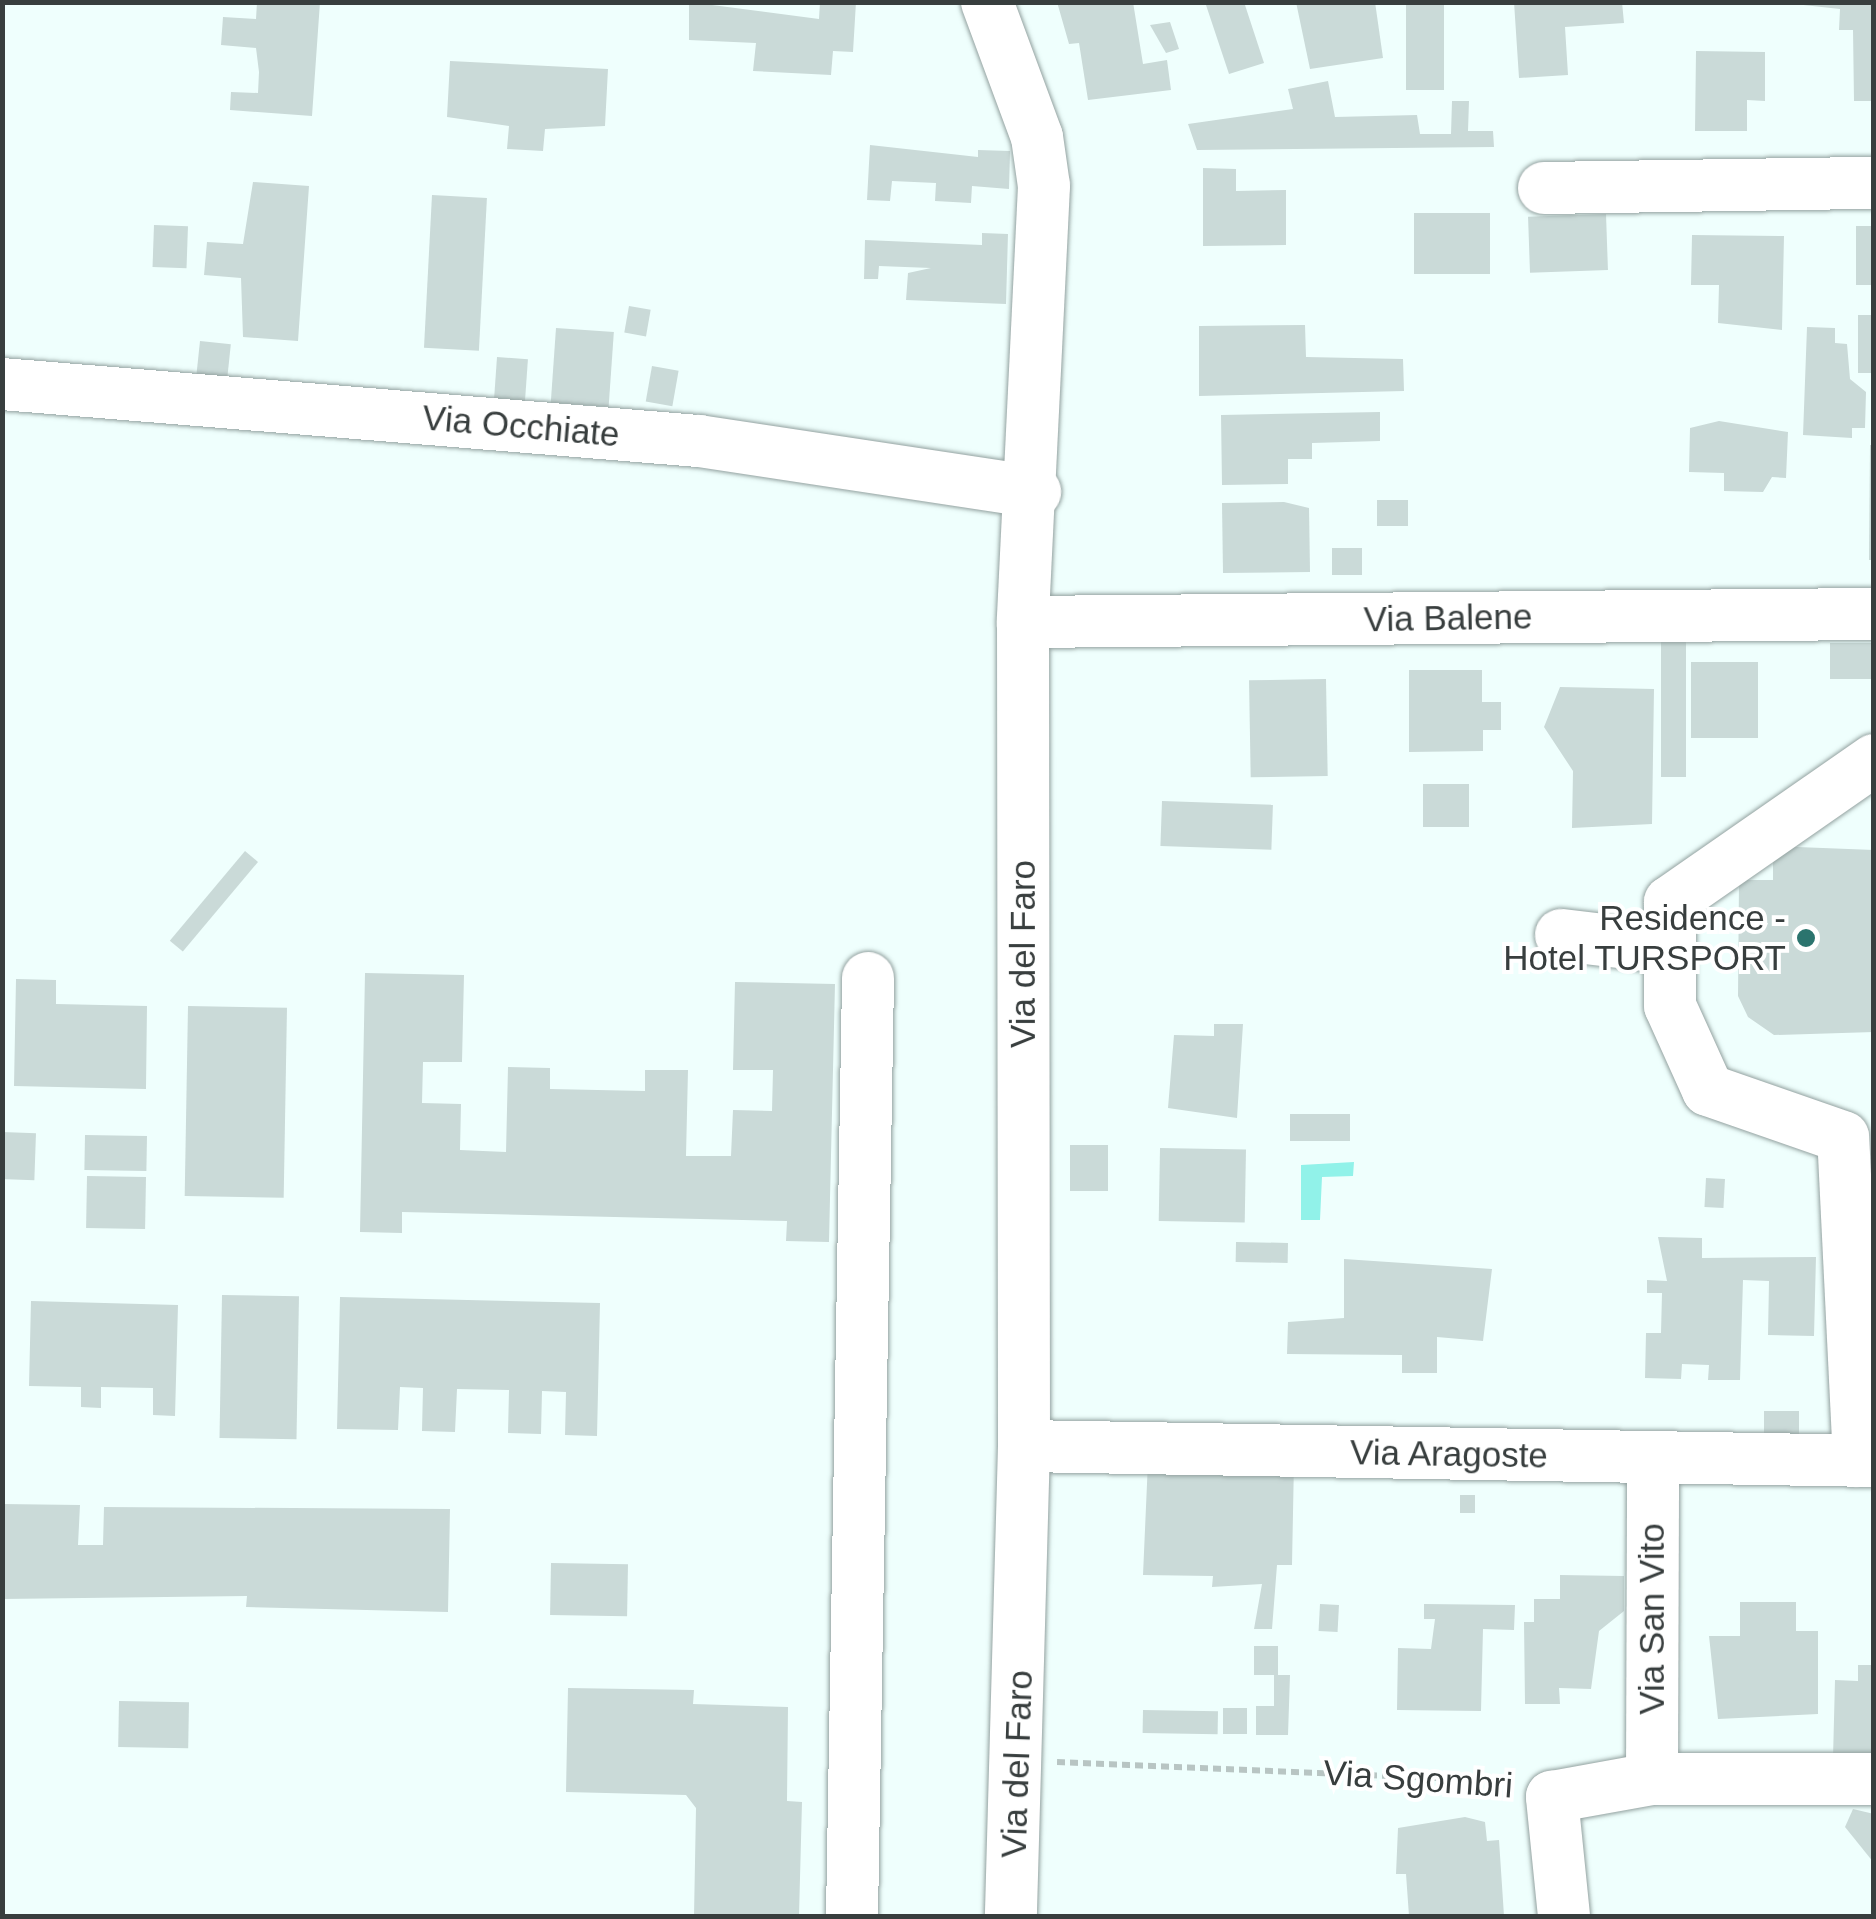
<!DOCTYPE html>
<html>
<head>
<meta charset="utf-8">
<style>
	body { margin:0 }
	#map { position:relative; width:1876px; height:1919px; overflow:hidden; background:#effffd; font-family:Arial,sans-serif }
	div>[style] { position:absolute }
	.water>* { inset:0; background:#91f2e9 }
	.building>* { inset:0; background:#cadad8; transform-origin:0 0 }
	.path>* { height:6px; margin-top:-3px; transform-origin:0; background:repeating-linear-gradient(90deg,#b8c5c3 0 8px,transparent 0 13px) }
	.roads { filter:drop-shadow(0 0 2px #93a2a0) drop-shadow(0 0 2px #93a2a0) }
	.minor>* { height:52px; margin:-26px; padding:0 26px; transform-origin:26px; border-radius:26px; background:#fff }
	.dots>* { width:28px; height:28px; translate:-50% -50%; box-sizing:border-box; border:5px solid #fff; border-radius:50% }
	span { translate:-50% -50%; white-space:nowrap; text-align:center; line-height:1.15; -webkit-text-stroke:8px #fff; paint-order:stroke }
	.street-label { font-size:35px; color:#383e3e }
	.poi-label { font-size:35px; color:#383e3e }
	.right { translate:-100% -50%; text-align:right }
	.frame { position:absolute; inset:0; border:5px solid #383e3e; pointer-events:none }
</style>
</head>
<body>
<div id="map">
	<div class="water">
		<div style="clip-path:polygon(1354px 1162px,1353px 1176px,1322px 1177px,1320px 1220px,1301px 1220px,1301px 1165px)"></div>
	</div>
	<div class="building">
		<div style="clip-path:polygon(257px 2px,320px 2px,312px 116px,230px 110px,231px 92px,258px 93px,259px 72px,256px 48px,221px 45px,223px 17px,256px 19px)"></div>
		<div style="clip-path:polygon(689px 2px,819px 19px,820px 2px,856px 2px,853px 52px,833px 51px,831px 75px,753px 71px,756px 43px,689px 40px)"></div>
		<div style="clip-path:polygon(1057px 2px,1133px 2px,1143px 64px,1167px 60px,1171px 90px,1088px 100px,1079px 43px,1069px 44px)"></div>
		<div style="clip-path:polygon(1205px 2px,1244px 2px,1264px 63px,1229px 74px)"></div>
		<div style="clip-path:polygon(1296px 2px,1375px 2px,1383px 58px,1310px 69px)"></div>
		<div style="left:1406px;top:2px;width:38px;height:88px"></div>
		<div style="clip-path:polygon(1514px 2px,1622px 2px,1624px 23px,1565px 27px,1568px 75px,1519px 78px)"></div>
		<div style="clip-path:polygon(1776px 2px,1874px 2px,1874px 101px,1854px 101px,1853px 30px,1839px 30px,1840px 9px)"></div>
		<div style="clip-path:polygon(1170px 22px,1179px 49px,1166px 53px,1150px 25px)"></div>
		<div style="clip-path:polygon(1696px 51px,1765px 52px,1765px 101px,1747px 100px,1747px 131px,1695px 131px)"></div>
		<div style="clip-path:polygon(450px 61px,608px 69px,605px 126px,545px 129px,543px 151px,507px 149px,509px 126px,447px 117px)"></div>
		<div style="clip-path:polygon(1328px 81px,1335px 117px,1417px 115px,1420px 134px,1451px 134px,1452px 101px,1469px 101px,1468px 131px,1493px 131px,1494px 147px,1197px 150px,1188px 124px,1293px 109px,1288px 89px)"></div>
		<div style="clip-path:polygon(870px 145px,978px 157px,978px 150px,1010px 151px,1009px 189px,972px 186px,971px 203px,935px 201px,936px 183px,892px 181px,890px 201px,867px 200px)"></div>
		<div style="clip-path:polygon(1203px 168px,1236px 169px,1236px 191px,1286px 190px,1286px 245px,1203px 246px)"></div>
		<div style="clip-path:polygon(253px 182px,309px 186px,298px 341px,243px 337px,241px 278px,204px 275px,207px 242px,243px 244px)"></div>
		<div style="left:432px;top:195px;width:55px;height:153px;rotate:3deg"></div>
		<div style="left:1414px;top:213px;width:76px;height:61px"></div>
		<div style="left:1606px;top:214px;width:56px;height:78px;rotate:88deg"></div>
		<div style="left:154px;top:225px;width:34px;height:42px;rotate:2deg"></div>
		<div style="left:1856px;top:226px;width:18px;height:59px"></div>
		<div style="clip-path:polygon(982px 233px,1008px 234px,1006px 304px,906px 300px,908px 273px,931px 268px,879px 266px,878px 279px,864px 279px,865px 240px,982px 245px)"></div>
		<div style="clip-path:polygon(1692px 235px,1784px 236px,1782px 330px,1718px 323px,1719px 285px,1691px 285px)"></div>
		<div style="left:629px;top:306px;width:22px;height:27px;rotate:10deg"></div>
		<div style="left:1858px;top:315px;width:16px;height:58px"></div>
		<div style="clip-path:polygon(1305px 325px,1306px 357px,1403px 359px,1404px 391px,1199px 396px,1199px 326px)"></div>
		<div style="clip-path:polygon(1807px 327px,1835px 328px,1835px 343px,1847px 344px,1850px 379px,1866px 392px,1865px 428px,1852px 428px,1852px 438px,1803px 435px)"></div>
		<div style="left:556px;top:328px;width:58px;height:75px;rotate:4deg"></div>
		<div style="left:200px;top:341px;width:31px;height:34px;rotate:6deg"></div>
		<div style="left:497px;top:357px;width:31px;height:42px;rotate:4deg"></div>
		<div style="left:652px;top:366px;width:27px;height:36px;rotate:10deg"></div>
		<div style="clip-path:polygon(1380px 412px,1380px 441px,1312px 443px,1312px 459px,1288px 459px,1288px 484px,1222px 485px,1221px 415px)"></div>
		<div style="clip-path:polygon(1719px 421px,1788px 432px,1786px 478px,1772px 477px,1763px 492px,1724px 491px,1724px 473px,1689px 472px,1690px 428px)"></div>
		<div style="clip-path:polygon(1870px 445px,1874px 445px,1874px 560px,1869px 560px)"></div>
		<div style="left:1408px;top:500px;width:26px;height:31px;rotate:90deg"></div>
		<div style="clip-path:polygon(1284px 502px,1309px 508px,1310px 572px,1223px 573px,1222px 503px)"></div>
		<div style="left:1332px;top:548px;width:30px;height:27px"></div>
		<div style="left:1661px;top:626px;width:25px;height:151px"></div>
		<div style="left:1830px;top:643px;width:44px;height:36px"></div>
		<div style="left:1691px;top:662px;width:67px;height:76px"></div>
		<div style="clip-path:polygon(1409px 670px,1482px 670px,1482px 702px,1501px 702px,1501px 730px,1483px 730px,1483px 751px,1409px 752px)"></div>
		<div style="left:1326px;top:679px;width:97px;height:77px;rotate:89deg"></div>
		<div style="clip-path:polygon(1560px 687px,1654px 689px,1652px 824px,1572px 828px,1573px 771px,1544px 727px)"></div>
		<div style="left:1423px;top:784px;width:46px;height:43px"></div>
		<div style="left:1162px;top:801px;width:111px;height:45px;rotate:2deg"></div>
		<div style="clip-path:polygon(1773px 846px,1874px 850px,1874px 1032px,1774px 1035px,1748px 1017px,1738px 996px,1739px 880px,1773px 880px)"></div>
		<div style="left:245px;top:851px;width:17px;height:117px;rotate:40deg"></div>
		<div style="clip-path:polygon(365px 973px,464px 975px,462px 1062px,423px 1062px,422px 1103px,461px 1104px,460px 1150px,506px 1152px,508px 1067px,550px 1068px,550px 1089px,645px 1091px,645px 1070px,688px 1070px,686px 1156px,731px 1156px,733px 1110px,772px 1111px,773px 1070px,733px 1070px,735px 982px,835px 984px,829px 1242px,786px 1241px,787px 1221px,402px 1212px,402px 1233px,360px 1232px)"></div>
		<div style="clip-path:polygon(16px 979px,56px 980px,56px 1004px,147px 1006px,146px 1089px,14px 1086px)"></div>
		<div style="left:188px;top:1006px;width:99px;height:190px;rotate:1deg"></div>
		<div style="clip-path:polygon(1214px 1024px,1243px 1024px,1237px 1118px,1168px 1108px,1174px 1035px,1214px 1036px)"></div>
		<div style="left:1290px;top:1114px;width:60px;height:27px"></div>
		<div style="left:2px;top:1132px;width:34px;height:47px;rotate:2deg"></div>
		<div style="left:85px;top:1135px;width:62px;height:35px;rotate:1deg"></div>
		<div style="left:1070px;top:1145px;width:38px;height:46px"></div>
		<div style="left:1160px;top:1148px;width:86px;height:73px;rotate:1deg"></div>
		<div style="left:87px;top:1176px;width:59px;height:52px;rotate:1deg"></div>
		<div style="left:1706px;top:1178px;width:19px;height:29px;rotate:3deg"></div>
		<div style="clip-path:polygon(1658px 1237px,1702px 1238px,1702px 1258px,1816px 1257px,1814px 1336px,1768px 1335px,1769px 1281px,1743px 1280px,1740px 1380px,1708px 1380px,1709px 1365px,1682px 1364px,1681px 1379px,1645px 1378px,1646px 1333px,1661px 1333px,1662px 1293px,1647px 1293px,1647px 1280px,1667px 1281px)"></div>
		<div style="left:1236px;top:1242px;width:52px;height:20px;rotate:1deg"></div>
		<div style="clip-path:polygon(1344px 1259px,1492px 1269px,1483px 1341px,1437px 1337px,1437px 1373px,1402px 1373px,1402px 1355px,1287px 1354px,1288px 1322px,1344px 1318px)"></div>
		<div style="left:222px;top:1295px;width:77px;height:143px;rotate:1deg"></div>
		<div style="clip-path:polygon(340px 1297px,600px 1303px,597px 1436px,565px 1435px,566px 1392px,542px 1391px,541px 1434px,508px 1433px,509px 1390px,457px 1389px,455px 1432px,422px 1431px,423px 1388px,400px 1387px,398px 1430px,337px 1429px)"></div>
		<div style="clip-path:polygon(31px 1301px,178px 1305px,175px 1416px,153px 1415px,153px 1388px,101px 1387px,101px 1408px,81px 1407px,81px 1387px,29px 1386px)"></div>
		<div style="left:1764px;top:1411px;width:35px;height:27px"></div>
		<div style="clip-path:polygon(1148px 1461px,1294px 1461px,1292px 1565px,1277px 1565px,1272px 1629px,1254px 1629px,1262px 1584px,1212px 1587px,1213px 1576px,1143px 1575px)"></div>
		<div style="left:1460px;top:1495px;width:15px;height:18px"></div>
		<div style="clip-path:polygon(2px 1504px,80px 1505px,78px 1545px,103px 1545px,104px 1507px,450px 1509px,448px 1612px,246px 1607px,247px 1596px,2px 1599px)"></div>
		<div style="left:551px;top:1563px;width:77px;height:52px;rotate:1deg"></div>
		<div style="clip-path:polygon(1560px 1575px,1624px 1576px,1624px 1611px,1599px 1631px,1591px 1689px,1559px 1688px,1560px 1704px,1525px 1704px,1524px 1622px,1534px 1622px,1534px 1599px,1560px 1599px)"></div>
		<div style="clip-path:polygon(1740px 1602px,1796px 1602px,1796px 1631px,1818px 1631px,1818px 1714px,1718px 1719px,1709px 1636px,1740px 1636px)"></div>
		<div style="left:1320px;top:1604px;width:19px;height:27px;rotate:3deg"></div>
		<div style="clip-path:polygon(1424px 1604px,1515px 1605px,1514px 1630px,1483px 1629px,1481px 1711px,1397px 1710px,1398px 1648px,1431px 1649px,1435px 1619px,1424px 1619px)"></div>
		<div style="clip-path:polygon(1254px 1646px,1278px 1646px,1278px 1675px,1290px 1675px,1288px 1735px,1256px 1735px,1256px 1706px,1274px 1706px,1274px 1675px,1254px 1675px)"></div>
		<div style="clip-path:polygon(1858px 1665px,1874px 1665px,1874px 1759px,1833px 1758px,1835px 1680px,1858px 1681px)"></div>
		<div style="clip-path:polygon(568px 1688px,694px 1690px,693px 1704px,788px 1707px,787px 1801px,802px 1802px,799px 1916px,694px 1916px,696px 1808px,686px 1795px,566px 1792px)"></div>
		<div style="left:119px;top:1701px;width:70px;height:46px;rotate:1deg"></div>
		<div style="left:1223px;top:1708px;width:24px;height:26px"></div>
		<div style="left:1143px;top:1710px;width:75px;height:23px;rotate:1deg"></div>
		<div style="clip-path:polygon(1853px 1809px,1874px 1814px,1874px 1863px,1845px 1827px)"></div>
		<div style="clip-path:polygon(1465px 1817px,1485px 1822px,1487px 1841px,1499px 1840px,1504px 1916px,1409px 1916px,1406px 1874px,1396px 1874px,1398px 1828px)"></div>
	</div>
	<div class="path">
		<div style="left:1057px;top:1762px;width:457px;rotate:2.4deg"></div>
	</div>
	<div class="roads">
		<div class="minor">
			<div style="left:987px;top:2px;width:144px;rotate:69.7deg"></div>
			<div style="left:1037px;top:137px;width:49px;rotate:81.9deg"></div>
			<div style="left:1044px;top:186px;width:437px;rotate:92.8deg"></div>
			<div style="left:1023px;top:622px;width:824px;rotate:89.93deg"></div>
			<div style="left:1024px;top:1446px;width:470px;rotate:91.6deg"></div>
			<div style="left:1544px;top:188px;width:330px;rotate:-0.9deg"></div>
			<div style="left:2px;top:384px;width:699px;rotate:4.68deg"></div>
			<div style="left:699px;top:441px;width:340px;rotate:8.6deg"></div>
			<div style="left:1023px;top:622px;width:851px;rotate:-0.54deg"></div>
			<div style="left:1561px;top:935px;width:110px;rotate:6.8deg"></div>
			<div style="left:1024px;top:1446px;width:850px;rotate:1.01deg"></div>
			<div style="left:1859px;top:1461px;width:324px;rotate:-92.8deg"></div>
			<div style="left:1843px;top:1137px;width:143px;rotate:-160.8deg"></div>
			<div style="left:1708px;top:1090px;width:92px;rotate:-114.3deg"></div>
			<div style="left:1670px;top:1006px;width:104px;rotate:-90deg"></div>
			<div style="left:1670px;top:902px;width:249px;rotate:-34.8deg"></div>
			<div style="left:1652px;top:1779px;width:320px;rotate:-89.8deg"></div>
			<div style="left:852px;top:1916px;width:938px;rotate:-89.02deg"></div>
			<div style="left:1564px;top:1916px;width:120px;rotate:-95.8deg"></div>
			<div style="left:1552px;top:1797px;width:102px;rotate:-10.2deg"></div>
			<div style="left:1652px;top:1779px;width:222px"></div>
		</div>
	</div>
	<div class="dots">
		<div style="left:1806px;top:938px;background:#2b746e"></div>
	</div>
	<div class="street-label">
		<span style="left:521px;top:426px;rotate:5deg">Via Occhiate</span>
		<span style="left:1448px;top:618px;rotate:-1deg">Via Balene</span>
		<span style="left:1023px;top:954px;rotate:-90deg">Via del Faro</span>
		<span style="left:1449px;top:1454px;rotate:1deg">Via Aragoste</span>
		<span style="left:1652px;top:1619px;rotate:-90deg">Via San Vito</span>
		<span style="left:1017px;top:1764px;rotate:-88deg">Via del Faro</span>
		<span style="left:1418px;top:1779px;rotate:4deg">Via Sgombri</span>
	</div>
	<div class="poi-label">
		<span class="right" style="left:1786px;top:938px">Residence -<br>Hotel TURSPORT</span>
	</div>
	<div class="frame"></div>
</div>
</body>
</html>
